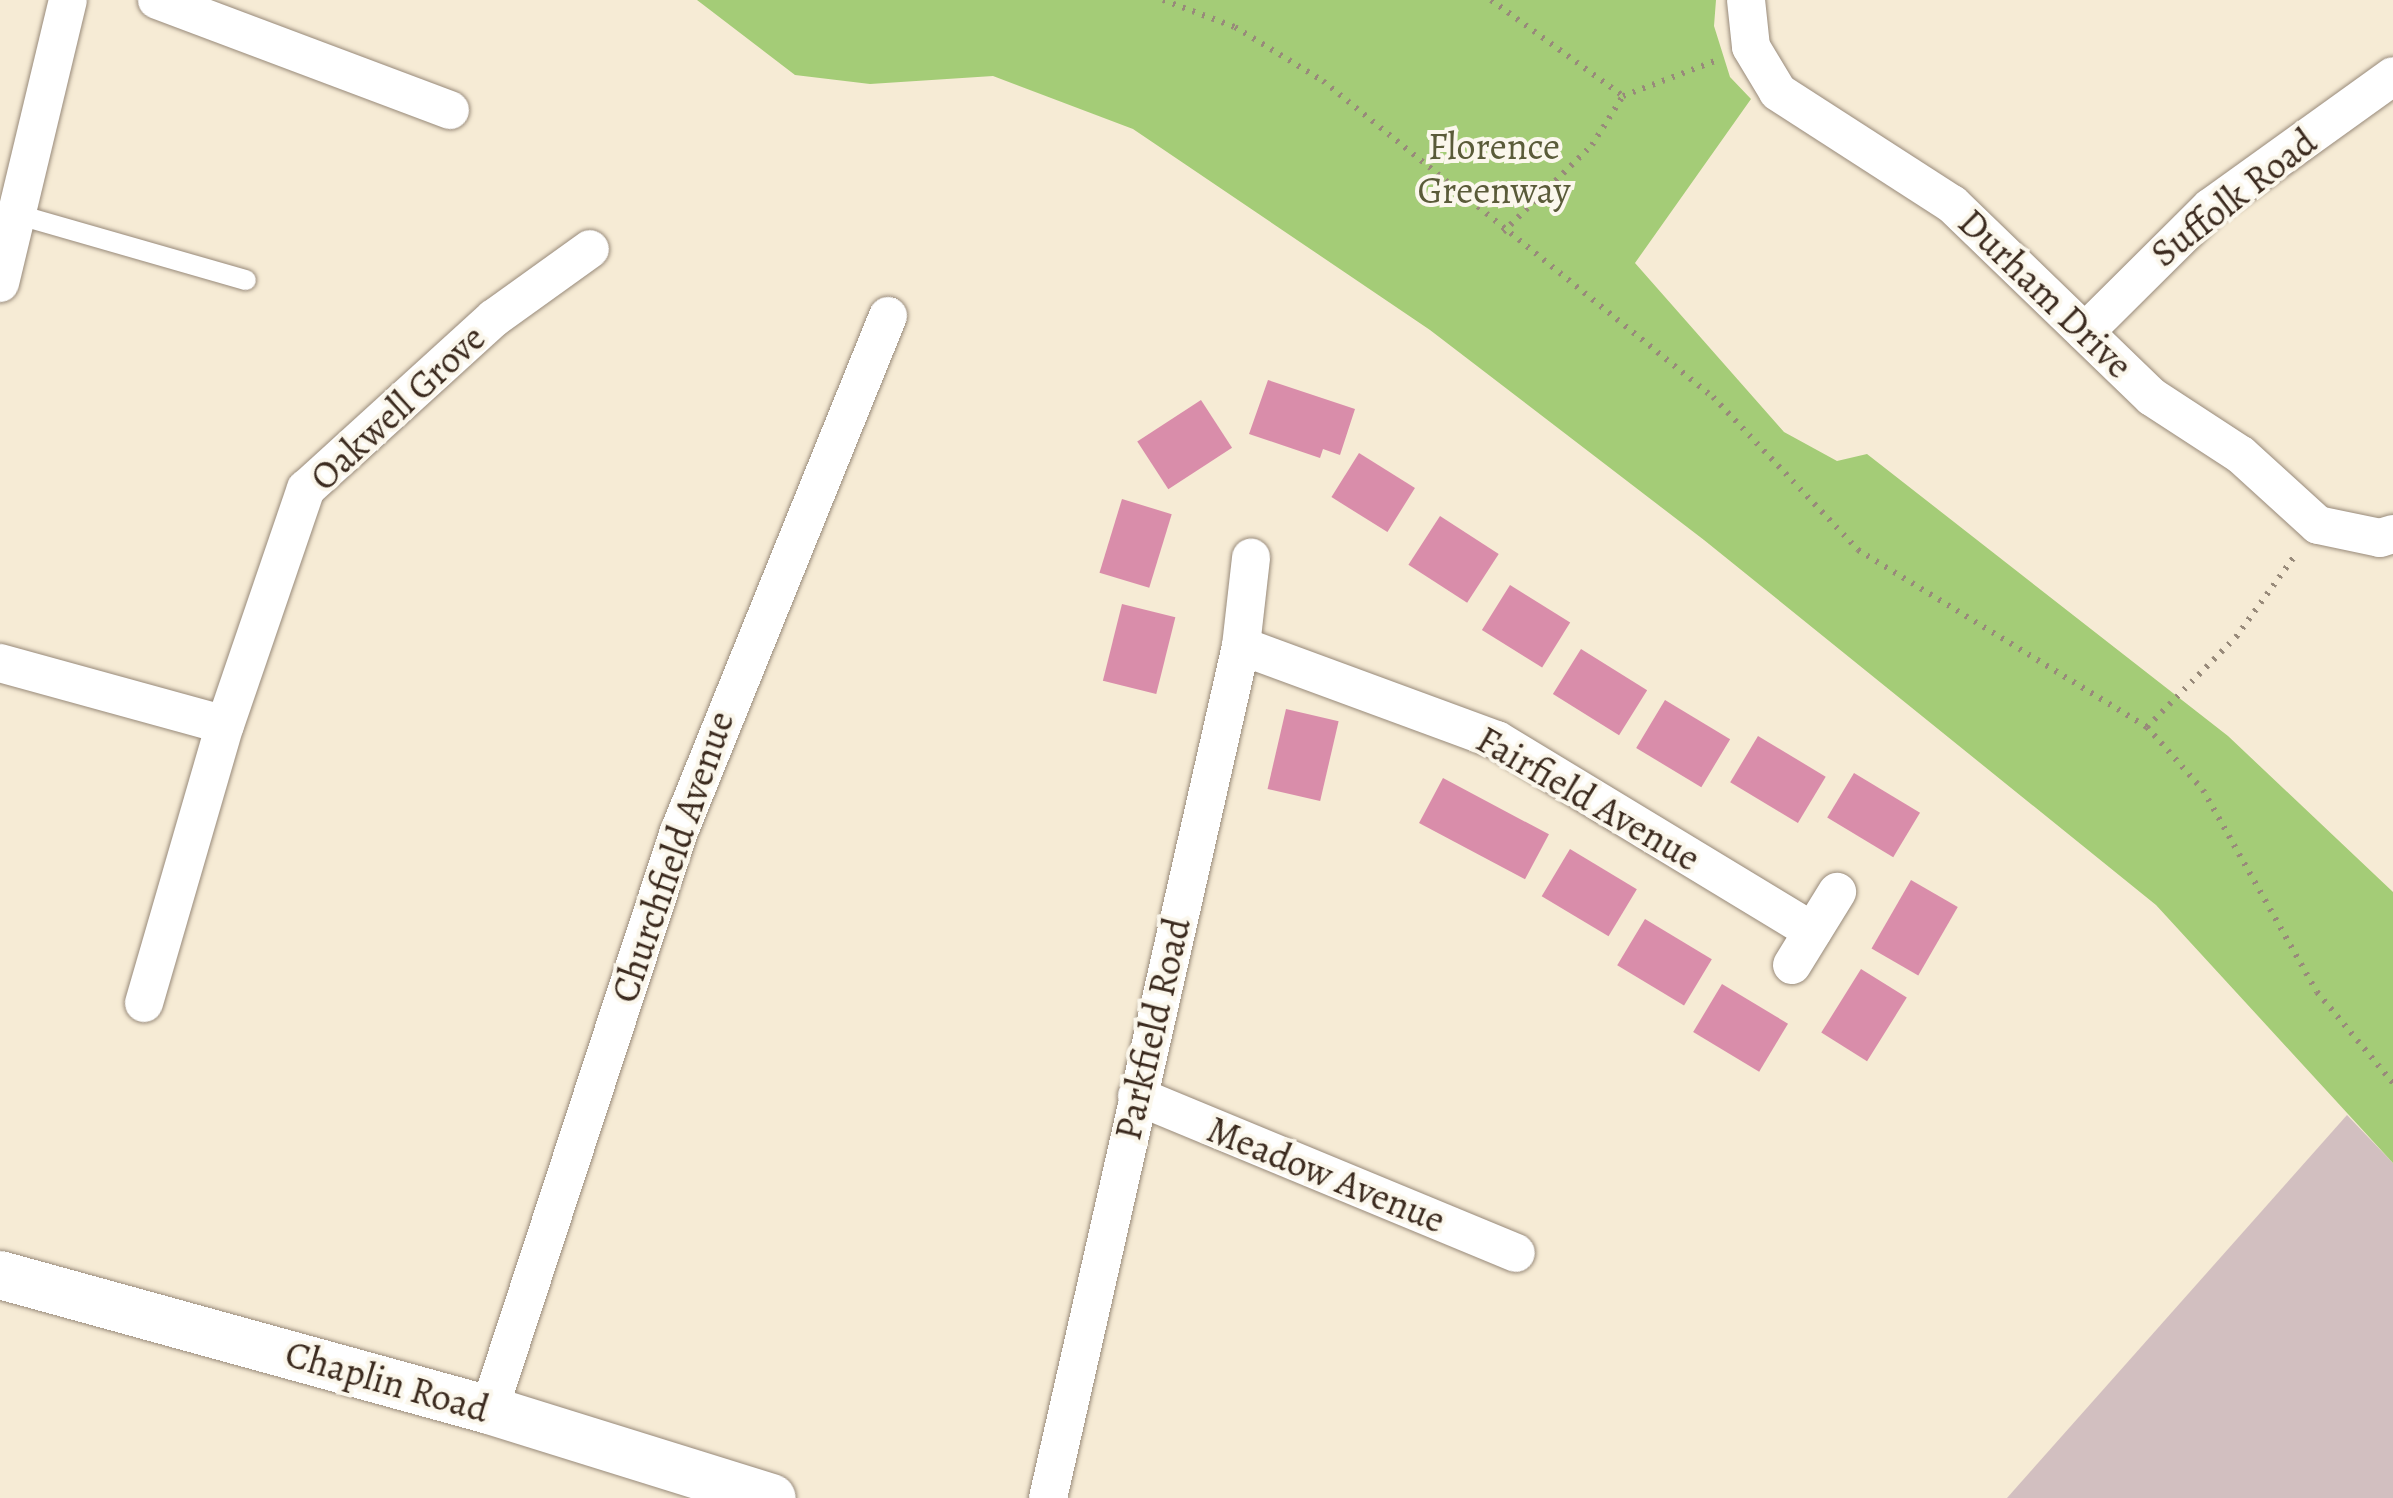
<!DOCTYPE html>
<html>
<head>
<meta charset="utf-8">
<style>
	body { margin:0 }
	#map { position:relative; width:2393px; height:1498px; overflow:hidden; background:#f6ebd5; font-family:Alegreya,serif }
	div>[style] { position:absolute }
	.industrial>* { inset:0; background:#d2bfc0 }
	.green>* { inset:0; background:#a4cc77 }
	.building>* { inset:0; background:#d98daa; transform-origin:0 0 }
	.path>* { height:6px; margin-top:-3px; transform-origin:0; background:repeating-linear-gradient(90deg,#988a7a 0 2.5px,transparent 0 10.5px) }
	.roads { filter:drop-shadow(0 0 2px #988a7a) drop-shadow(0 0 2px #988a7a) }
	.service>* { height:20px; margin:-10px; padding:0 10px; transform-origin:10px; border-radius:10px; background:#fff }
	.minor>* { height:38px; margin:-19px; padding:0 19px; transform-origin:19px; border-radius:19px; background:#fff }
	.tertiary>* { height:48px; margin:-24px; padding:0 24px; transform-origin:24px; border-radius:24px; background:#fff }
	span { translate:-50% -50%; white-space:nowrap; text-align:center; line-height:1.15; -webkit-text-stroke:8px #fbf7ec; paint-order:stroke }
	.park-label { font-size:38px; color:#5a5b39 }
	.street-label { font-size:38px; color:#3b2a1e }
</style>
</head>
<body>
<div id="map">
	<div class="industrial">
		<div style="clip-path:polygon(2347px 1115px,2393px 1163px,2393px 1498px,2007px 1498px)"></div>
	</div>
	<div class="green">
		<div style="clip-path:polygon(697px 0,1716px 0,1714px 26px,1730px 77px,1751px 99px,1635px 263px,1784px 432px,1837px 461px,1867px 454px,2228px 736px,2393px 892px,2393px 1163px,2156px 905px,1704px 540px,1430px 330px,1133px 129px,993px 76px,870px 84px,795px 75px)"></div>
	</div>
	<div class="building">
		<div style="clip-path:polygon(1268px 380px,1355px 409px,1340px 455px,1323px 449px,1320px 458px,1249px 434px)"></div>
		<div style="left:1201px;top:400px;width:57px;height:76px;rotate:57deg"></div>
		<div style="left:1359px;top:453px;width:66px;height:52px;rotate:32deg"></div>
		<div style="left:1122px;top:499px;width:52px;height:77px;rotate:17deg"></div>
		<div style="left:1440px;top:516px;width:70px;height:58px;rotate:33deg"></div>
		<div style="left:1510px;top:585px;width:71px;height:53px;rotate:32deg"></div>
		<div style="left:1122px;top:604px;width:55px;height:79px;rotate:14deg"></div>
		<div style="left:1581px;top:649px;width:78px;height:53px;rotate:32deg"></div>
		<div style="left:1665px;top:700px;width:76px;height:56px;rotate:31deg"></div>
		<div style="left:1286px;top:709px;width:54px;height:82px;rotate:13deg"></div>
		<div style="left:1758px;top:736px;width:79px;height:54px;rotate:31deg"></div>
		<div style="left:1854px;top:773px;width:77px;height:52px;rotate:31deg"></div>
		<div style="left:1443px;top:778px;width:120px;height:51px;rotate:28deg"></div>
		<div style="left:1570px;top:849px;width:78px;height:55px;rotate:31deg"></div>
		<div style="left:1911px;top:880px;width:54px;height:79px;rotate:30deg"></div>
		<div style="left:1645px;top:919px;width:78px;height:54px;rotate:31deg"></div>
		<div style="left:1861px;top:969px;width:54px;height:75px;rotate:32deg"></div>
		<div style="left:1722px;top:984px;width:77px;height:56px;rotate:31deg"></div>
	</div>
	<div class="path">
		<div style="left:1163px;top:0;width:77px;rotate:20.6deg"></div>
		<div style="left:1235px;top:27px;width:103px;rotate:31.5deg"></div>
		<div style="left:1323px;top:81px;width:502px;rotate:39.02deg"></div>
		<div style="left:1713px;top:397px;width:211px;rotate:46.5deg"></div>
		<div style="left:1858px;top:550px;width:339px;rotate:31.5deg"></div>
		<div style="left:2147px;top:727px;width:84px;rotate:48.4deg"></div>
		<div style="left:2203px;top:790px;width:232px;rotate:60.6deg"></div>
		<div style="left:2317px;top:992px;width:119px;rotate:50.1deg"></div>
		<div style="left:1491px;top:0;width:163px;rotate:36deg"></div>
		<div style="left:1503px;top:232px;width:124px;rotate:-44.3deg"></div>
		<div style="left:1592px;top:145px;width:58px;rotate:-57.7deg"></div>
		<div style="left:1623px;top:96px;width:102px;rotate:-20.8deg"></div>
		<div style="left:2147px;top:727px;width:127px;rotate:-45.3deg"></div>
		<div style="left:2236px;top:637px;width:102px;rotate:-54.1deg"></div>
	</div>
	<div class="roads">
		<div class="service">
			<div style="left:19px;top:215px;width:236px;rotate:16deg"></div>
		</div>
		<div class="minor">
			<div style="left:157px;top:0;width:313px;rotate:20.6deg"></div>
			<div style="left:1746px;top:0;width:47px;rotate:83.9deg"></div>
			<div style="left:1751px;top:47px;width:52px;rotate:59deg"></div>
			<div style="left:1778px;top:92px;width:207px;rotate:32.8deg"></div>
			<div style="left:1952px;top:204px;width:278px;rotate:44deg"></div>
			<div style="left:2152px;top:397px;width:106px;rotate:33.1deg"></div>
			<div style="left:2241px;top:455px;width:104px;rotate:42.3deg"></div>
			<div style="left:2318px;top:525px;width:63px;rotate:11.8deg"></div>
			<div style="left:2380px;top:538px;width:14px;rotate:-17deg"></div>
			<div style="left:0;top:283px;width:291px;rotate:-76.5deg"></div>
			<div style="left:2085px;top:332px;width:177px;rotate:-44.8deg"></div>
			<div style="left:2211px;top:207px;width:224px;rotate:-35.7deg"></div>
			<div style="left:1241px;top:646px;width:273px;rotate:20.2deg"></div>
			<div style="left:1497px;top:740px;width:369px;rotate:31.2deg"></div>
			<div style="left:0;top:663px;width:233px;rotate:15.4deg"></div>
			<div style="left:1792px;top:965px;width:86px;rotate:-58.3deg"></div>
			<div style="left:144px;top:1003px;width:290px;rotate:-73.8deg"></div>
			<div style="left:225px;top:725px;width:250px;rotate:-71.1deg"></div>
			<div style="left:306px;top:489px;width:254px;rotate:-42.3deg"></div>
			<div style="left:494px;top:318px;width:118px;rotate:-35.7deg"></div>
			<div style="left:1137px;top:1096px;width:410px;rotate:22.5deg"></div>
			<div style="left:489px;top:1410px;width:606px;rotate:-71.83deg"></div>
			<div style="left:678px;top:834px;width:559px;rotate:-67.93deg"></div>
			<div style="left:1048px;top:1498px;width:874px;rotate:-77.24deg"></div>
			<div style="left:1241px;top:646px;width:89px;rotate:-83.5deg"></div>
		</div>
		<div class="tertiary">
			<div style="left:0;top:1275px;width:507px;rotate:15.43deg"></div>
			<div style="left:489px;top:1410px;width:296px;rotate:17.3deg"></div>
		</div>
	</div>
	<div class="park-label">
		<span style="left:1494px;top:169px">Florence<br>Greenway</span>
	</div>
	<div class="street-label">
		<span style="left:2234px;top:198px;rotate:-38deg">Suffolk Road</span>
		<span style="left:2045px;top:294px;rotate:44deg">Durham Drive</span>
		<span style="left:398px;top:408px;rotate:-43deg">Oakwell Grove</span>
		<span style="left:1588px;top:799px;rotate:30deg">Fairfield Avenue</span>
		<span style="left:673px;top:857px;rotate:-71deg">Churchfield Avenue</span>
		<span style="left:1153px;top:1029px;rotate:-77deg">Parkfield Road</span>
		<span style="left:1326px;top:1175px;rotate:22deg">Meadow Avenue</span>
		<span style="left:387px;top:1382px;rotate:16deg">Chaplin Road</span>
	</div>
</div>
</body>
</html>
